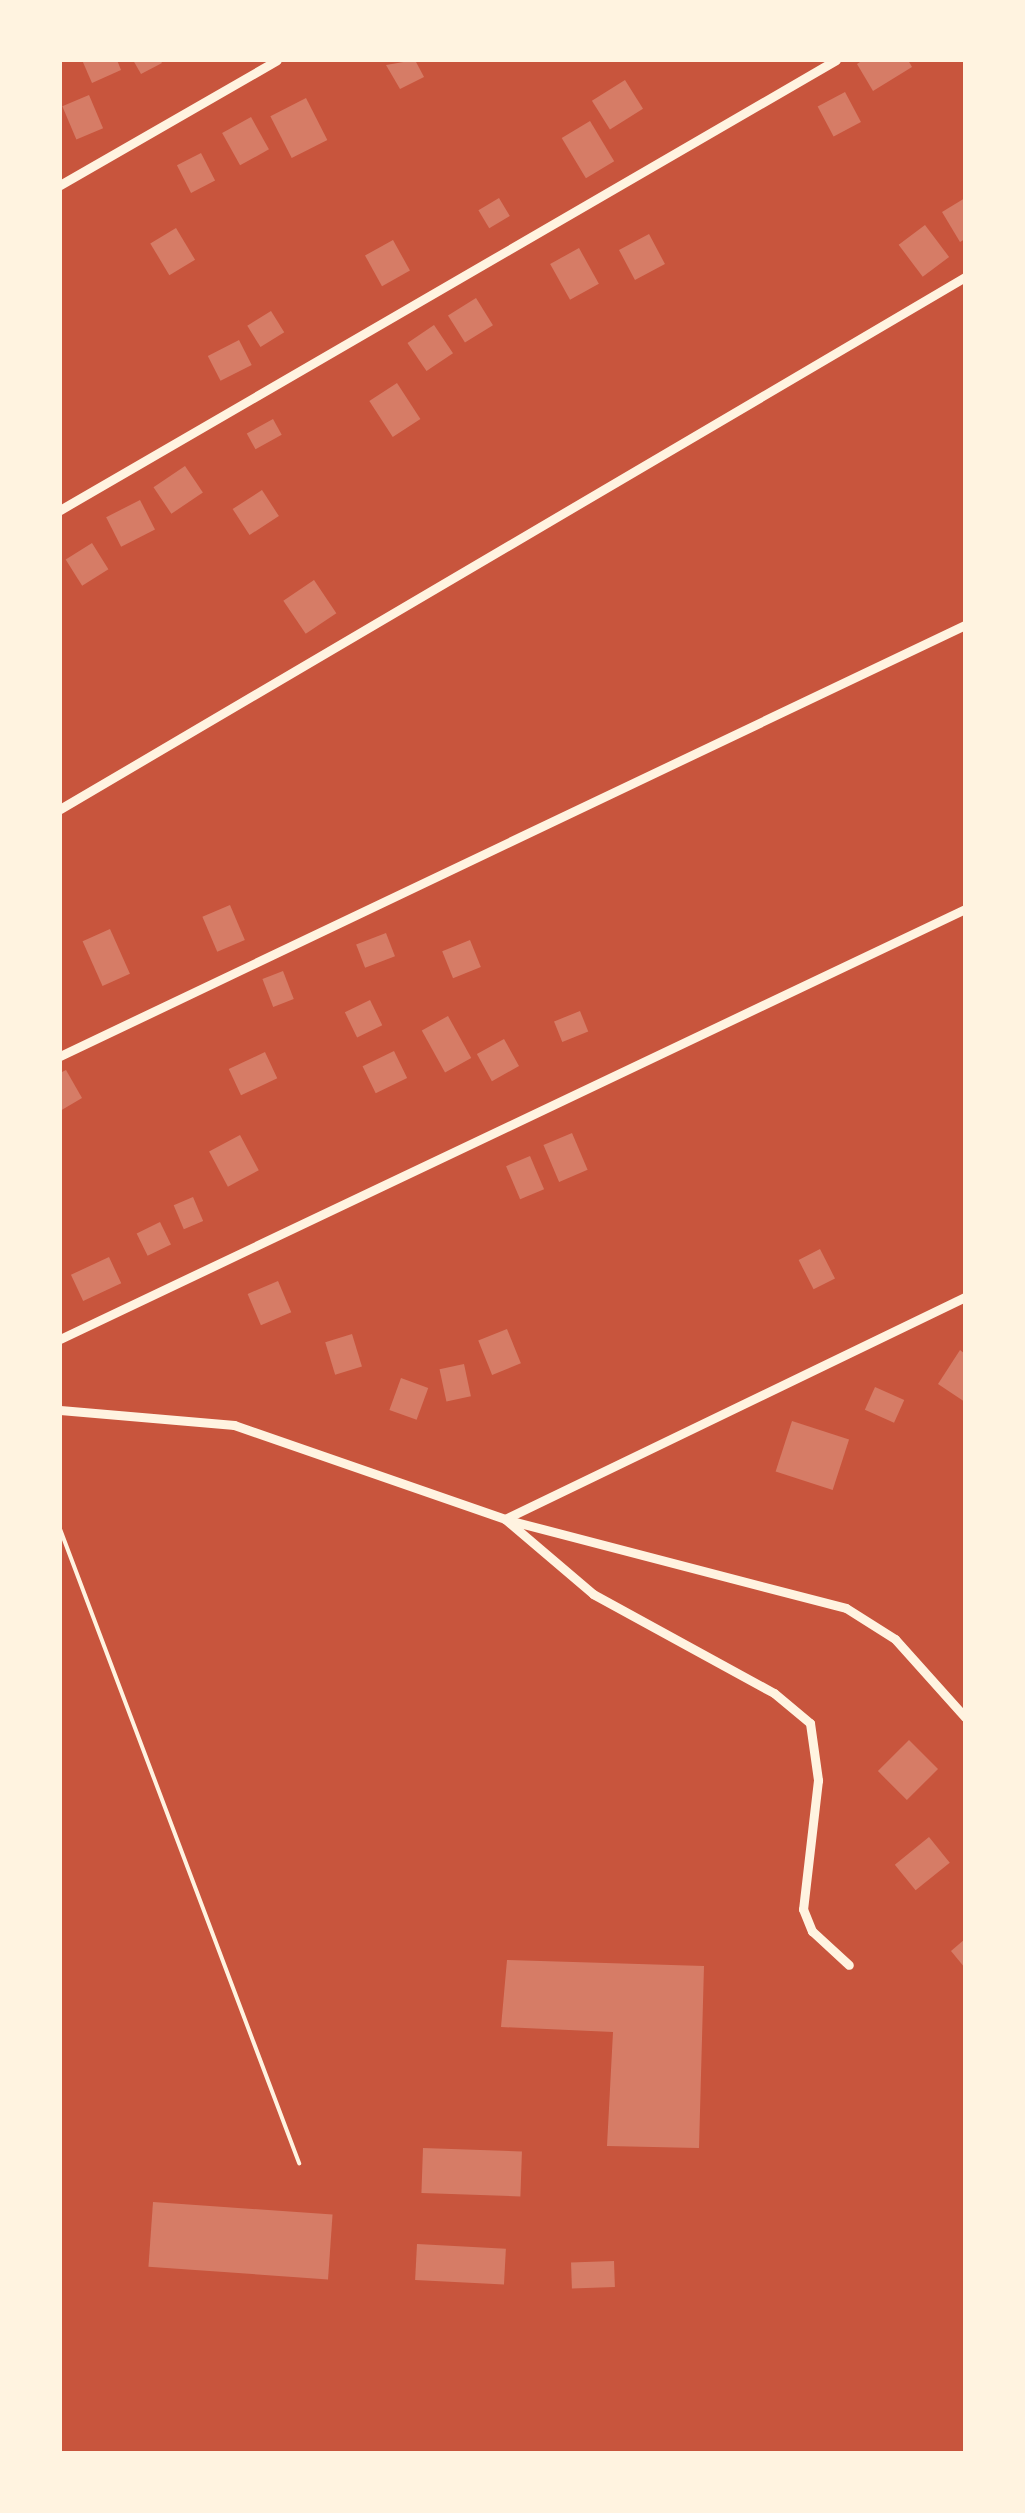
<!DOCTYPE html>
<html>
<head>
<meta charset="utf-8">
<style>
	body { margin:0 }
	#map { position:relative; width:1025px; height:2513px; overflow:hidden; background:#c8553d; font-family:Barlow,sans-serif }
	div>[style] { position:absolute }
	.building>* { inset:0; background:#d67c66; transform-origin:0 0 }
	.service>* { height:4px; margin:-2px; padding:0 2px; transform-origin:2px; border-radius:2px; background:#fff3e0 }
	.minor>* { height:9px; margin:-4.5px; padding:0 4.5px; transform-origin:4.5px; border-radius:4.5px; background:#fff3e0 }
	span { translate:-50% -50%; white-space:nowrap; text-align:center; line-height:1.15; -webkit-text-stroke:10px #fff3e0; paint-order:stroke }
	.frame { position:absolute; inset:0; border:62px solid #fff3e0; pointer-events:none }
</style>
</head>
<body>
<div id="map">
	<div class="building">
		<div style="clip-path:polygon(82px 60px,117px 60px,121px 70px,92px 83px)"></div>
		<div style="clip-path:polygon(133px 60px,160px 60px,162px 63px,141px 74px)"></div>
		<div style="clip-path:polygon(415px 60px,424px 77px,400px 89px,386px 65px)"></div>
		<div style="clip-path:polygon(863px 60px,908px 60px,912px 67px,873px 91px,857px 64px)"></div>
		<div style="left:625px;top:80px;width:34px;height:39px;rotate:58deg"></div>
		<div style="left:845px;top:92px;width:34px;height:31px;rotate:62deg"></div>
		<div style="left:89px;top:95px;width:36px;height:29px;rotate:67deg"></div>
		<div style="left:306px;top:98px;width:47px;height:40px;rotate:63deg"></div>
		<div style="left:251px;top:117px;width:37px;height:33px;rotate:61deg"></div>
		<div style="left:590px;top:121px;width:47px;height:33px;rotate:59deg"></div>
		<div style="left:201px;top:153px;width:31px;height:27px;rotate:63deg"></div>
		<div style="left:499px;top:198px;width:21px;height:24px;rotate:59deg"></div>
		<div style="clip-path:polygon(965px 198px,965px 239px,960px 242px,942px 212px)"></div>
		<div style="left:925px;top:225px;width:40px;height:33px;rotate:53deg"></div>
		<div style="left:176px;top:228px;width:37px;height:30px;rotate:59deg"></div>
		<div style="left:649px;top:234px;width:34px;height:34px;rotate:62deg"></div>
		<div style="left:393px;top:240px;width:35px;height:32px;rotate:61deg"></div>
		<div style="left:579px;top:248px;width:41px;height:33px;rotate:61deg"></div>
		<div style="left:476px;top:298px;width:32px;height:33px;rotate:58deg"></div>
		<div style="left:271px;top:311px;width:25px;height:28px;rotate:58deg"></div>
		<div style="left:434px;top:325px;width:34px;height:32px;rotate:56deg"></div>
		<div style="left:239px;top:340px;width:28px;height:35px;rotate:63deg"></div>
		<div style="left:397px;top:383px;width:43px;height:33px;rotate:57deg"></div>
		<div style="left:273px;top:419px;width:18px;height:30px;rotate:61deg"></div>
		<div style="left:185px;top:466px;width:32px;height:38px;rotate:56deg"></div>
		<div style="left:262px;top:490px;width:31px;height:35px;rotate:57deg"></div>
		<div style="left:140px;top:500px;width:33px;height:38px;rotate:63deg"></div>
		<div style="left:92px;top:543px;width:31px;height:31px;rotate:58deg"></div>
		<div style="left:314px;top:580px;width:40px;height:37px;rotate:56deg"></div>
		<div style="left:230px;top:905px;width:38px;height:30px;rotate:67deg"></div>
		<div style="left:110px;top:929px;width:49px;height:30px;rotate:66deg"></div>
		<div style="left:386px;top:933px;width:25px;height:32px;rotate:69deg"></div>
		<div style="left:470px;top:940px;width:29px;height:30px;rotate:68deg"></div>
		<div style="left:283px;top:971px;width:30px;height:22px;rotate:69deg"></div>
		<div style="left:370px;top:1000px;width:28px;height:28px;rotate:64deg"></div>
		<div style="left:580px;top:1011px;width:22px;height:28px;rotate:68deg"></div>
		<div style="left:448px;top:1016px;width:48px;height:30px;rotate:61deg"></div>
		<div style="left:504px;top:1039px;width:31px;height:31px;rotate:61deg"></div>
		<div style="left:394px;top:1051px;width:30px;height:35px;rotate:64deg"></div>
		<div style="left:265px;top:1052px;width:29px;height:40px;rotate:65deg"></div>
		<div style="clip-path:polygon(66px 1070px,82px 1098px,60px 1111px,60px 1073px)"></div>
		<div style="left:572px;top:1133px;width:40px;height:31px;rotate:67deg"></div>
		<div style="left:240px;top:1135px;width:40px;height:35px;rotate:62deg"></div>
		<div style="left:530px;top:1156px;width:36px;height:26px;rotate:67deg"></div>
		<div style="left:193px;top:1197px;width:26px;height:21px;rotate:67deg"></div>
		<div style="left:160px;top:1222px;width:25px;height:26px;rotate:64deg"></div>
		<div style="left:820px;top:1249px;width:33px;height:24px;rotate:63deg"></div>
		<div style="left:109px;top:1257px;width:29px;height:42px;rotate:65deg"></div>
		<div style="left:278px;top:1281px;width:34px;height:33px;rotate:67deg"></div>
		<div style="left:507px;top:1329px;width:37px;height:31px;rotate:68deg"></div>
		<div style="left:352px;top:1334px;width:34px;height:28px;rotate:73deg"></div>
		<div style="clip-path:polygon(960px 1350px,965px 1354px,965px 1402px,938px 1384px)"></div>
		<div style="left:464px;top:1364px;width:33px;height:25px;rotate:78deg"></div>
		<div style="left:401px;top:1378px;width:29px;height:34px;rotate:20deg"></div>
		<div style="left:875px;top:1387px;width:32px;height:25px;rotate:24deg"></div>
		<div style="left:792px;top:1421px;width:60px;height:53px;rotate:18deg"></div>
		<div style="left:909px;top:1740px;width:41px;height:44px;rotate:45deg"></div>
		<div style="left:929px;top:1837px;width:33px;height:44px;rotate:51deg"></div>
		<div style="clip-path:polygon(965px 1939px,965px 1968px,951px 1951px)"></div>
		<div style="clip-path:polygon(507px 1960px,704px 1966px,699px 2148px,607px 2146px,613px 2032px,501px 2027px)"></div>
		<div style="left:423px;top:2148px;width:99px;height:45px;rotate:2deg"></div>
		<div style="left:153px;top:2202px;width:180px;height:65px;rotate:4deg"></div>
		<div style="left:417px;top:2244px;width:89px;height:36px;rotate:3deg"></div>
		<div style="left:614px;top:2261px;width:26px;height:43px;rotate:88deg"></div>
	</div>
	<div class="service">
		<div style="left:60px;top:1529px;width:678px;rotate:69.34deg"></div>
	</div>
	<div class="minor">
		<div style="left:60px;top:185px;width:250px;rotate:-29.9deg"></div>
		<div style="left:60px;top:510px;width:897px;rotate:-30.11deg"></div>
		<div style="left:60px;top:809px;width:1050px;rotate:-30.45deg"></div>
		<div style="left:60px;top:1056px;width:1002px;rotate:-25.47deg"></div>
		<div style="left:60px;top:1339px;width:1002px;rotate:-25.41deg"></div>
		<div style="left:60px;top:1410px;width:175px;rotate:4.9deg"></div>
		<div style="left:234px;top:1425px;width:287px;rotate:19.1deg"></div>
		<div style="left:505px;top:1519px;width:511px;rotate:-25.76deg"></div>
		<div style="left:505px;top:1519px;width:116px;rotate:40.4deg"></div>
		<div style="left:593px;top:1594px;width:206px;rotate:28.7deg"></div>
		<div style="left:774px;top:1693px;width:47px;rotate:39.8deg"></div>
		<div style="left:810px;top:1723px;width:58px;rotate:82deg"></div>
		<div style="left:818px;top:1780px;width:130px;rotate:96.6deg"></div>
		<div style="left:803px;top:1909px;width:24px;rotate:68deg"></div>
		<div style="left:812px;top:1931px;width:50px;rotate:42.6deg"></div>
		<div style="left:508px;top:1520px;width:349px;rotate:14.6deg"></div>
		<div style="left:846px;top:1608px;width:58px;rotate:32.3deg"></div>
		<div style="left:895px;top:1639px;width:105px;rotate:48.1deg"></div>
	</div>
	<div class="frame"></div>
</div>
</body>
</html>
